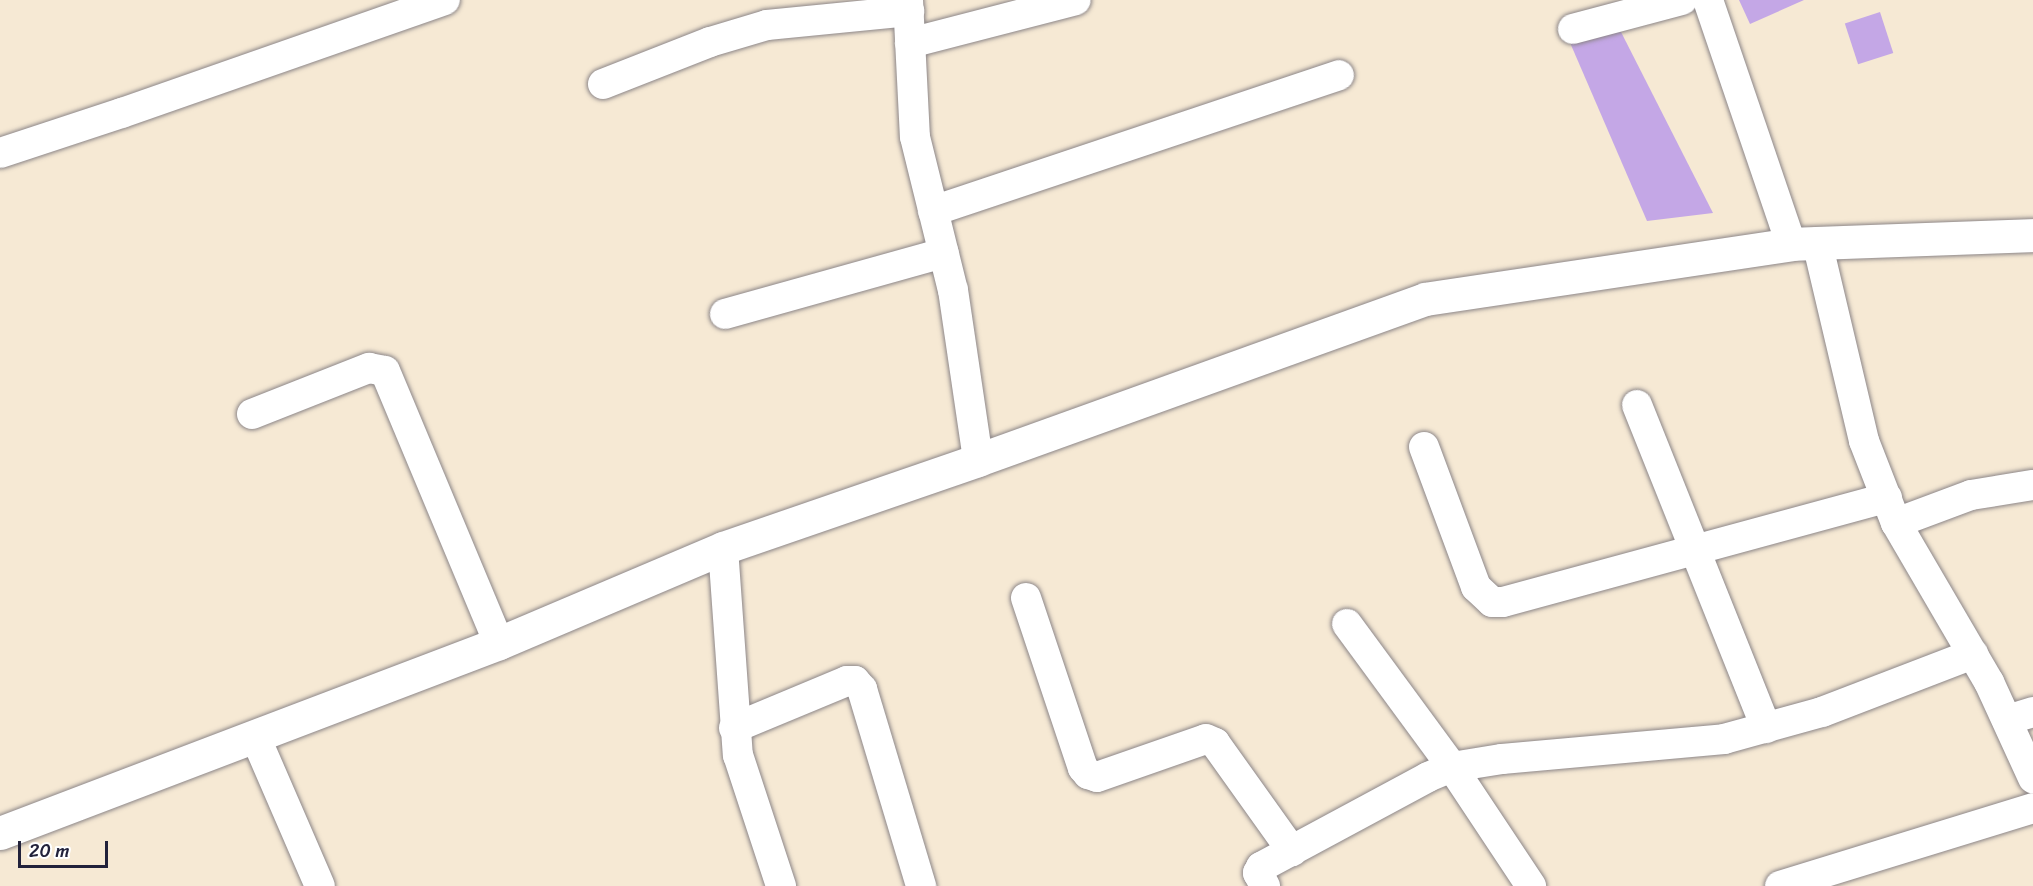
<!DOCTYPE html>
<html>
<head>
<meta charset="utf-8">
<style>
	body { margin:0 }
	#map { position:relative; width:2033px; height:886px; overflow:hidden; background:#f6e9d4; font-family:Sriracha,sans-serif }
	div>[style] { position:absolute }
	.building>* { inset:0; background:#c4a7e6; transform-origin:0 0 }
	.roads { filter:drop-shadow(0 0 2px #8c8688) drop-shadow(0 0 2px #8c8688) }
	.street>* { height:30px; margin:-15px; padding:0 15px; transform-origin:15px; border-radius:15px; background:#fff }
	.secondary>* { height:33px; margin:-16.5px; padding:0 16.5px; transform-origin:16.5px; border-radius:16.5px; background:#fff }
	span { translate:-50% -50%; white-space:nowrap; text-align:center; line-height:1.15; -webkit-text-stroke:5px #fff; paint-order:stroke }
	.scale { position:absolute; left:18px; top:841px; width:90px; height:27px; box-sizing:border-box; border:3px solid #22223b; border-top:0; padding-left:8px; font-size:18px; line-height:21px; white-space:nowrap; color:#22223b; -webkit-text-stroke:4px #fff; paint-order:stroke }
</style>
</head>
<body>
<div id="map">
	<div class="building">
		<div style="clip-path:polygon(1739px 0,1804px 0,1750px 24px)"></div>
		<div style="left:1880px;top:12px;width:43px;height:37px;rotate:72deg"></div>
		<div style="clip-path:polygon(1620px 30px,1713px 213px,1647px 221px,1568px 38px)"></div>
	</div>
	<div class="roads">
		<div class="street">
			<div style="left:908px;top:0;width:137px;rotate:87.1deg"></div>
			<div style="left:915px;top:137px;width:158px;rotate:76.1deg"></div>
			<div style="left:953px;top:290px;width:172px;rotate:81.6deg"></div>
			<div style="left:1708px;top:0;width:258px;rotate:71.2deg"></div>
			<div style="left:1573px;top:29px;width:113px;rotate:-14.9deg"></div>
			<div style="left:910px;top:43px;width:171px;rotate:-14.5deg"></div>
			<div style="left:603px;top:84px;width:115px;rotate:-21.4deg"></div>
			<div style="left:710px;top:42px;width:59px;rotate:-16.6deg"></div>
			<div style="left:767px;top:25px;width:143px;rotate:-5.6deg"></div>
			<div style="left:0;top:153px;width:128px;rotate:-18.2deg"></div>
			<div style="left:122px;top:113px;width:342px;rotate:-19.3deg"></div>
			<div style="left:933px;top:211px;width:428px;rotate:-18.5deg"></div>
			<div style="left:1817px;top:242px;width:204px;rotate:76.7deg"></div>
			<div style="left:1864px;top:441px;width:88px;rotate:68.7deg"></div>
			<div style="left:1896px;top:523px;width:184px;rotate:59.7deg"></div>
			<div style="left:1989px;top:682px;width:106px;rotate:65.4deg"></div>
			<div style="left:725px;top:314px;width:227px;rotate:-15.6deg"></div>
			<div style="left:1637px;top:405px;width:348px;rotate:68.2deg"></div>
			<div style="left:252px;top:414px;width:126px;rotate:-21.5deg"></div>
			<div style="left:369px;top:368px;width:16px;rotate:11deg"></div>
			<div style="left:385px;top:371px;width:295px;rotate:67.3deg"></div>
			<div style="left:1424px;top:447px;width:149px;rotate:69.6deg"></div>
			<div style="left:1476px;top:587px;width:22px;rotate:43deg"></div>
			<div style="left:1492px;top:602px;width:11px"></div>
			<div style="left:1503px;top:602px;width:398px;rotate:-15.2deg"></div>
			<div style="left:1896px;top:523px;width:80px;rotate:-20.5deg"></div>
			<div style="left:1971px;top:495px;width:63px;rotate:-9.2deg"></div>
			<div style="left:723px;top:548px;width:208px;rotate:85.9deg"></div>
			<div style="left:738px;top:755px;width:138px;rotate:71.8deg"></div>
			<div style="left:1026px;top:598px;width:179px;rotate:71.5deg"></div>
			<div style="left:1083px;top:768px;width:8px;rotate:50deg"></div>
			<div style="left:1088px;top:774px;width:9px;rotate:18deg"></div>
			<div style="left:1097px;top:777px;width:115px;rotate:-19.2deg"></div>
			<div style="left:1206px;top:739px;width:10px;rotate:24deg"></div>
			<div style="left:1215px;top:743px;width:133px;rotate:54.5deg"></div>
			<div style="left:1347px;top:624px;width:177px;rotate:53.7deg"></div>
			<div style="left:1452px;top:767px;width:143px;rotate:56.4deg"></div>
			<div style="left:2007px;top:720px;width:27px;rotate:-17deg"></div>
			<div style="left:734px;top:728px;width:122px;rotate:-22.6deg"></div>
			<div style="left:847px;top:681px;width:8px"></div>
			<div style="left:855px;top:681px;width:11px;rotate:49deg"></div>
			<div style="left:862px;top:689px;width:206px;rotate:73.3deg"></div>
			<div style="left:255px;top:736px;width:163px;rotate:66.6deg"></div>
			<div style="left:1265px;top:886px;width:15px;rotate:-118deg"></div>
			<div style="left:1258px;top:873px;width:7px;rotate:-63deg"></div>
			<div style="left:1261px;top:867px;width:190px;rotate:-28.3deg"></div>
			<div style="left:1428px;top:777px;width:26px;rotate:-23deg"></div>
			<div style="left:1452px;top:767px;width:51px;rotate:-9.1deg"></div>
			<div style="left:1502px;top:759px;width:223px;rotate:-5.1deg"></div>
			<div style="left:1724px;top:739px;width:102px;rotate:-15.4deg"></div>
			<div style="left:1822px;top:712px;width:162px;rotate:-21deg"></div>
			<div style="left:1780px;top:886px;width:265px;rotate:-17.1deg"></div>
		</div>
		<div class="secondary">
			<div style="left:0;top:833px;width:534px;rotate:-20.84deg"></div>
			<div style="left:499px;top:643px;width:243px;rotate:-23deg"></div>
			<div style="left:723px;top:548px;width:270px;rotate:-19deg"></div>
			<div style="left:978px;top:460px;width:475px;rotate:-19.8deg"></div>
			<div style="left:1425px;top:299px;width:370px;rotate:-8.5deg"></div>
			<div style="left:1791px;top:244px;width:242px;rotate:-2.1deg"></div>
		</div>
	</div>
	<div class="scale">20 m</div>
</div>
</body>
</html>
